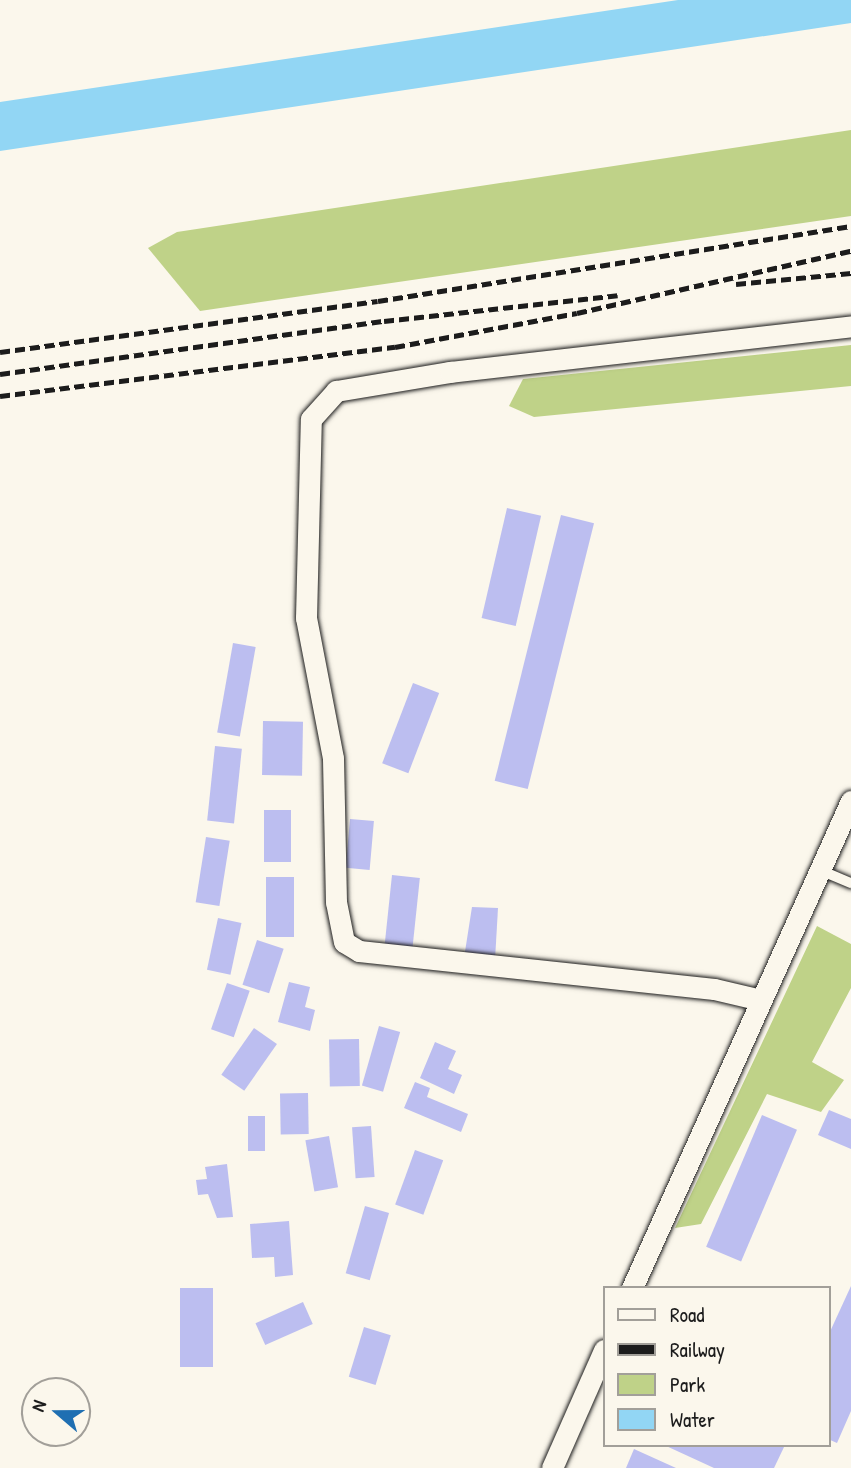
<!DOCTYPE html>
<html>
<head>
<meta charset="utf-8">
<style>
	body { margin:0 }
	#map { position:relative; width:851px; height:1468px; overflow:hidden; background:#fbf7ec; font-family:"Patrick Hand",sans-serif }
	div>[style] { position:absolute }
	.green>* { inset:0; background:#bfd288 }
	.water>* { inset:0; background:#92d6f4 }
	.building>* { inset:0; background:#bcbef0; transform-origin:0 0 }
	.roads { filter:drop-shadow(0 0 2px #1c1c1c) drop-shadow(0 0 2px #1c1c1c) }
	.lane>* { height:10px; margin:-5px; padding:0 5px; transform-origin:5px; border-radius:5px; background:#fbf7ec }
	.street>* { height:21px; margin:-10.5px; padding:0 10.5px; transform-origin:10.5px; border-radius:10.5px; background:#fbf7ec }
	.rail>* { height:5px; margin-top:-2.5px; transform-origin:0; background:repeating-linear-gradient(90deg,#1c1c1c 0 10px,transparent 0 15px) }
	span { translate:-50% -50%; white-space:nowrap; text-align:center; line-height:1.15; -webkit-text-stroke:5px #fbf7ec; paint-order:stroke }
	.legend { position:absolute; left:603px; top:1286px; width:228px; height:161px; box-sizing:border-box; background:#fbf7ec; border:2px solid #a29f99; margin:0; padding:9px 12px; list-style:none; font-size:21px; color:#1c1c1c }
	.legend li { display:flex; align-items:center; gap:14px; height:35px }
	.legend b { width:35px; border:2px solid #a29f99 }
	.north { position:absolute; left:21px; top:1377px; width:70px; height:70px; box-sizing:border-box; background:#fbf7ec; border:2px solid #a29f99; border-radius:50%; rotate:290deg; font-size:19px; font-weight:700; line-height:28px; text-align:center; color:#1c1c1c }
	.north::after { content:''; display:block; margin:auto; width:24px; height:32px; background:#1f6fb2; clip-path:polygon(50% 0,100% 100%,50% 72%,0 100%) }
</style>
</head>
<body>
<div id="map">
	<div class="green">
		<div style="clip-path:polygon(851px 130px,851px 216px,200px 311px,148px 248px,177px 232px)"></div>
		<div style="clip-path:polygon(851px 345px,851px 386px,534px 417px,509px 406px,523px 379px)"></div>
		<div style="clip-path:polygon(817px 926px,851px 944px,851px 988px,812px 1062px,844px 1080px,821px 1112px,767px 1094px,701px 1224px,675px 1228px)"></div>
	</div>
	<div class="water">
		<div style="clip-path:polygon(678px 0,851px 0,851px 23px,0 151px,0 102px)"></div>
	</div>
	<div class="building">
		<div style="left:507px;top:508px;width:35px;height:113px;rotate:13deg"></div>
		<div style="left:561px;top:515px;width:34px;height:274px;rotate:14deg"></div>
		<div style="left:233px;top:643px;width:23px;height:91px;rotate:10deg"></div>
		<div style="left:413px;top:683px;width:28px;height:86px;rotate:21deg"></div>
		<div style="left:263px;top:721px;width:40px;height:54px;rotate:1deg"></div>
		<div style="left:215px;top:746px;width:27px;height:75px;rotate:6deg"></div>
		<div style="left:264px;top:810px;width:27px;height:52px"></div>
		<div style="left:350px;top:819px;width:24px;height:49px;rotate:5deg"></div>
		<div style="left:206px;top:837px;width:24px;height:66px;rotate:9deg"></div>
		<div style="left:392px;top:875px;width:28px;height:71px;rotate:6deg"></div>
		<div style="left:266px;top:877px;width:28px;height:60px"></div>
		<div style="clip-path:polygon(472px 907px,498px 908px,495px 960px,464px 958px)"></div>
		<div style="left:218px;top:918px;width:24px;height:53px;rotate:12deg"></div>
		<div style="left:257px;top:940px;width:28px;height:47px;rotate:18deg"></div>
		<div style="clip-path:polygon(289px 982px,310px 987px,305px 1007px,315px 1010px,310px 1031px,278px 1022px)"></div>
		<div style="left:227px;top:983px;width:24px;height:49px;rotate:19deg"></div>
		<div style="left:379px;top:1026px;width:22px;height:62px;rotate:16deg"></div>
		<div style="left:254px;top:1028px;width:28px;height:57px;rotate:35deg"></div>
		<div style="left:359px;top:1039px;width:47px;height:30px;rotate:89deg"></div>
		<div style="clip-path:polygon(435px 1042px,456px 1051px,448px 1069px,462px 1075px,454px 1094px,420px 1078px)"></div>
		<div style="clip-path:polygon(415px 1082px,430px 1088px,427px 1097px,468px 1114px,461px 1132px,404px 1108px)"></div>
		<div style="left:308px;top:1093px;width:41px;height:28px;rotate:89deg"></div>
		<div style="clip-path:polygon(829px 1110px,851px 1119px,851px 1149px,818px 1135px)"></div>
		<div style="left:762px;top:1115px;width:38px;height:143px;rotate:23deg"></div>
		<div style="left:248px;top:1116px;width:17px;height:35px"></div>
		<div style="left:371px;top:1126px;width:51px;height:19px;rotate:86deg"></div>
		<div style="left:329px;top:1136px;width:52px;height:24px;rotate:80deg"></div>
		<div style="left:415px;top:1150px;width:30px;height:58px;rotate:20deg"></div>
		<div style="clip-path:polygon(227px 1164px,233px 1217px,217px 1218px,208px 1194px,198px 1195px,196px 1180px,207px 1179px,205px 1167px)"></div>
		<div style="left:365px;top:1206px;width:25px;height:70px;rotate:16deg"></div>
		<div style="clip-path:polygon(289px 1221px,293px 1275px,275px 1277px,274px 1257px,252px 1258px,250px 1224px)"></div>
		<div style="clip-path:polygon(851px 1286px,851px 1411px,837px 1443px,828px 1439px,828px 1336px)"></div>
		<div style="left:180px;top:1288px;width:33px;height:79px"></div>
		<div style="left:303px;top:1302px;width:24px;height:52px;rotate:66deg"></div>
		<div style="left:364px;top:1327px;width:28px;height:52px;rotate:17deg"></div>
		<div style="clip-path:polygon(664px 1445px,785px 1445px,774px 1468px,714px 1468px)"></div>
		<div style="clip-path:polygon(634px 1449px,676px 1468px,626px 1468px)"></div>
	</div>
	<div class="roads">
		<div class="lane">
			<div style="left:820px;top:870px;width:34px;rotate:23deg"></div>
		</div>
		<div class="street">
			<div style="left:761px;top:1000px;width:48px;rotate:-166.8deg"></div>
			<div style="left:714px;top:989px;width:357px;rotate:-173.9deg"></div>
			<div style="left:359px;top:951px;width:17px;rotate:-149deg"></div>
			<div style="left:344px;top:942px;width:41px;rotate:-101.3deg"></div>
			<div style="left:336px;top:902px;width:144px;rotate:-91.2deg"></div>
			<div style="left:333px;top:758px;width:143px;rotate:-100.9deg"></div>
			<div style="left:306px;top:618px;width:199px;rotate:-88.6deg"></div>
			<div style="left:311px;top:419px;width:38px;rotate:-48deg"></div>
			<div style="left:336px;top:391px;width:116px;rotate:-9.5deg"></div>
			<div style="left:450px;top:372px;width:404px;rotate:-6.5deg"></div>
			<div style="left:632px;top:1288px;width:534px;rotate:-65.79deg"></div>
			<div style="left:552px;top:1468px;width:129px;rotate:-66.2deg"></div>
		</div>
	</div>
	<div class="rail">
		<div style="left:736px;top:284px;width:116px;rotate:-5.5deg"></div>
		<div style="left:0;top:352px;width:381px;rotate:-7.7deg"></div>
		<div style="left:378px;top:301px;width:479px;rotate:-9deg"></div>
		<div style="left:0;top:374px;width:388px;rotate:-7.9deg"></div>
		<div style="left:384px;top:321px;width:235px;rotate:-6.3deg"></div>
		<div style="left:0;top:396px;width:398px;rotate:-7.1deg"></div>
		<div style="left:395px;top:347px;width:185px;rotate:-10.6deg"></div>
		<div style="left:577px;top:313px;width:281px;rotate:-12.8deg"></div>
	</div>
	<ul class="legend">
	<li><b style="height:9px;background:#fbf7ec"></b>Road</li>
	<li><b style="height:9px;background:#1c1c1c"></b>Railway</li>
	<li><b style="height:19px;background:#bfd288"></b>Park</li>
	<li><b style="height:19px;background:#92d6f4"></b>Water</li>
	</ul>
	<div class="north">N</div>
</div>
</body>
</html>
